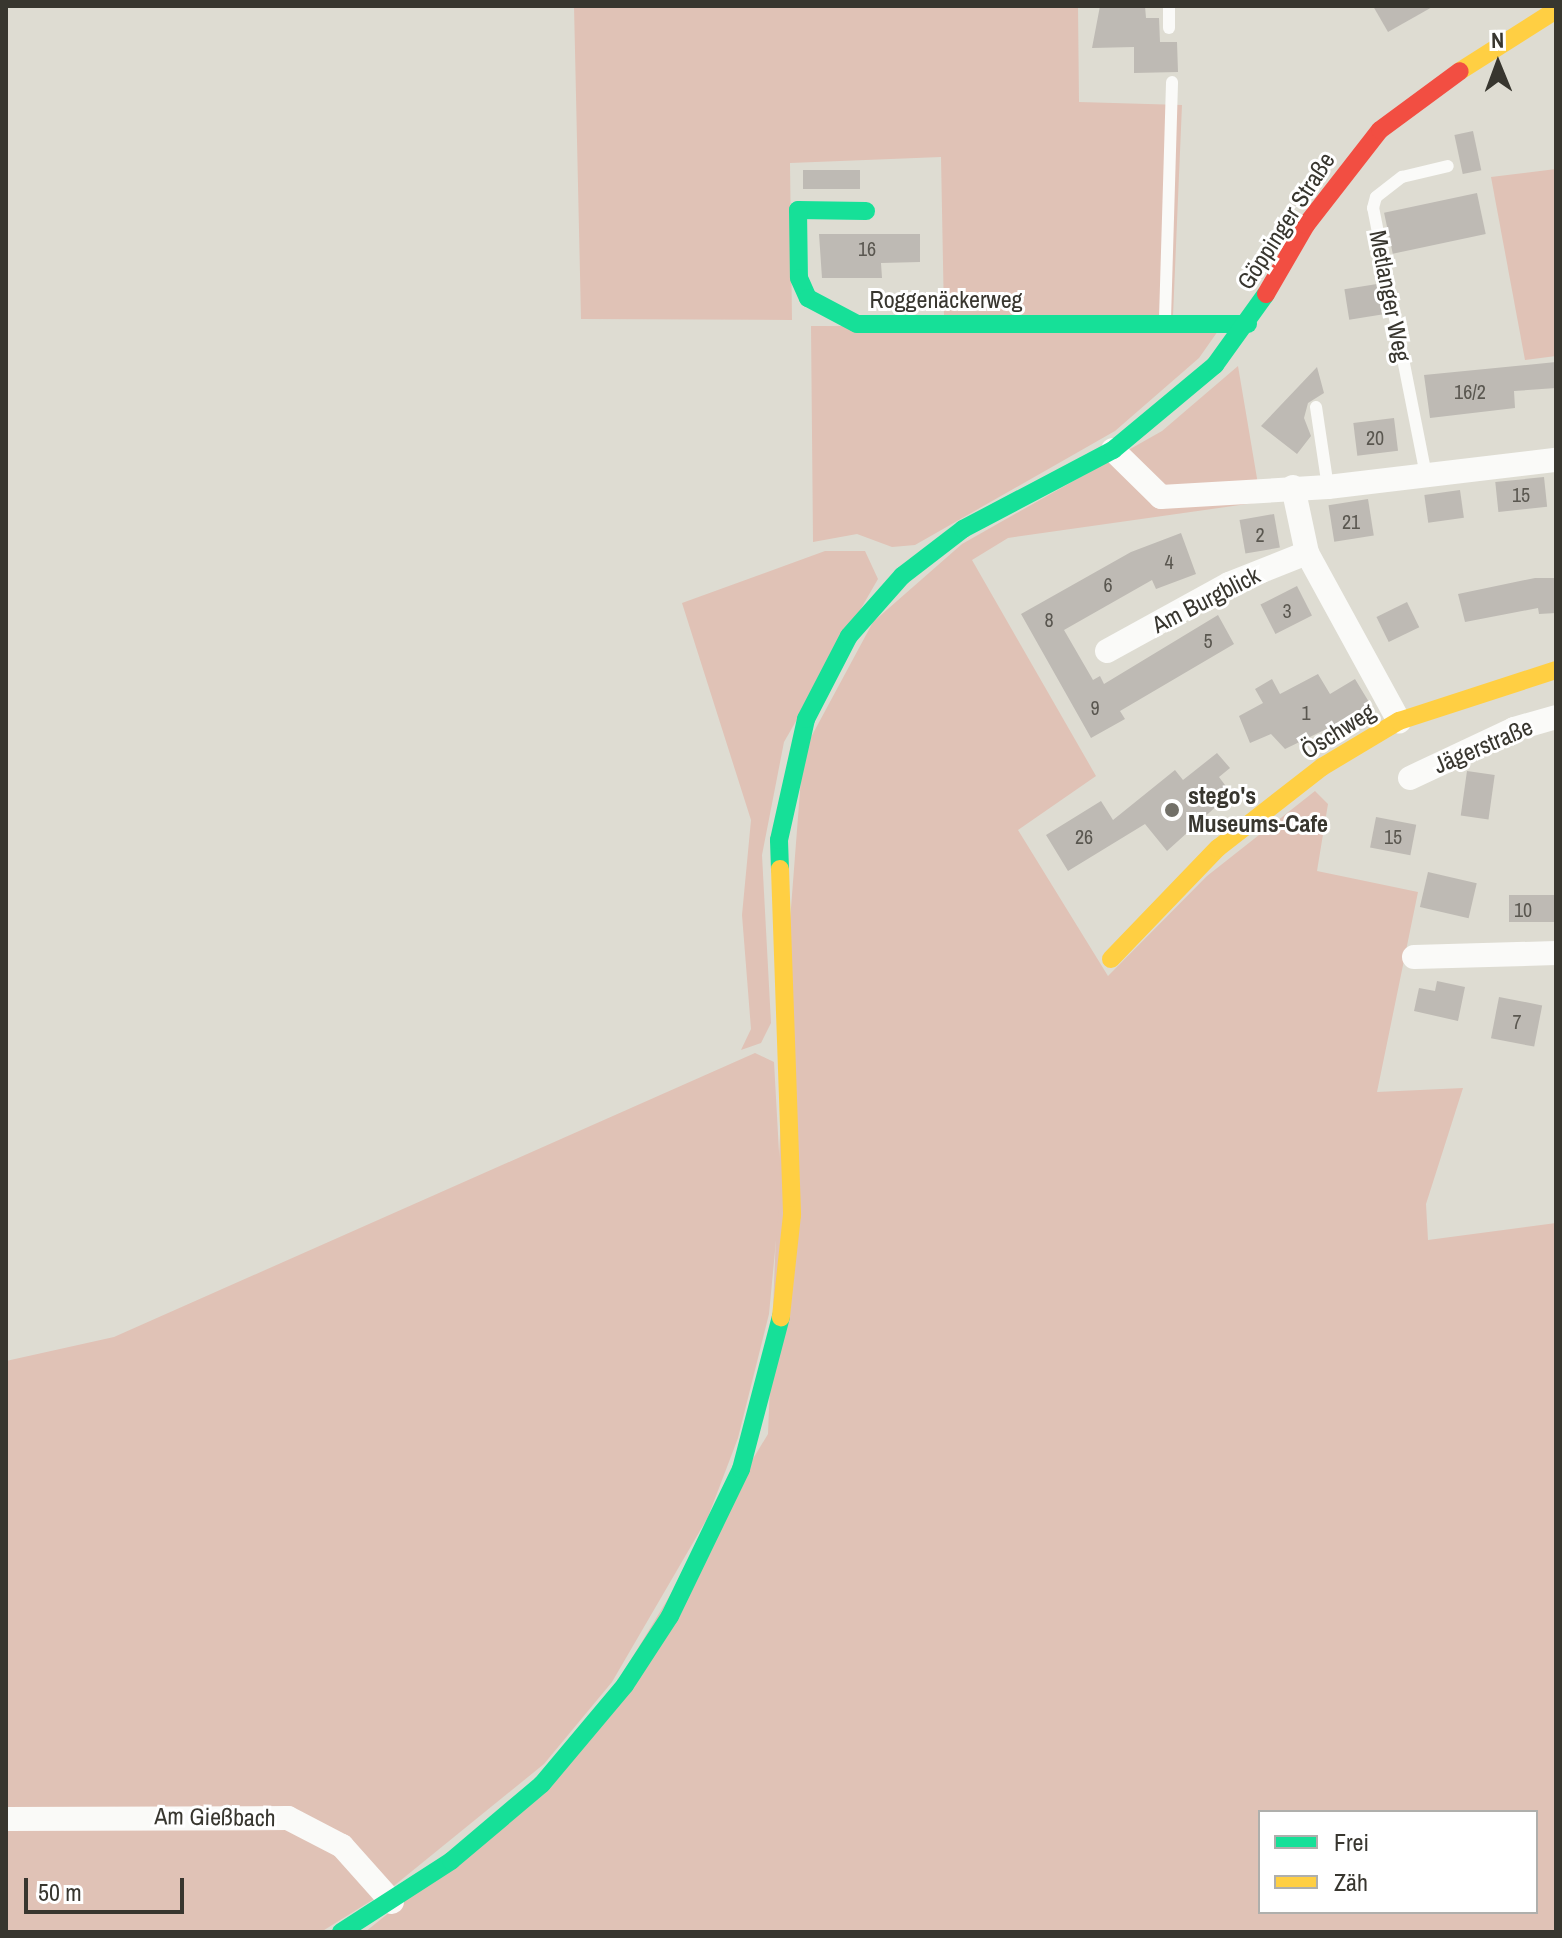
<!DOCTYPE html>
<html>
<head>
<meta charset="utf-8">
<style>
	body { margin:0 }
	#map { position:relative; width:1562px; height:1938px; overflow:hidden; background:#dedcd2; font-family:"Archivo Narrow",sans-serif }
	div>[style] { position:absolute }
	.green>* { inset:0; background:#e0c2b6 }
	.building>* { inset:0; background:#bebab4; transform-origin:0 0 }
	.lane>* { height:12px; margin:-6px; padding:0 6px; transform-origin:6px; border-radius:6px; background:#fafaf8 }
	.street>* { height:24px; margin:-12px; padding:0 12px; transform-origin:12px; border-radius:12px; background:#fafaf8 }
	.fast>* { height:18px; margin:-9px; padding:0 9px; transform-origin:9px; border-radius:9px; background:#16e098 }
	.slow>* { height:18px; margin:-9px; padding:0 9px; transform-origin:9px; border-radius:9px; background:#ffcf43 }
	.jam>* { height:18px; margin:-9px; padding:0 9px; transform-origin:9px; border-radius:9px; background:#f24e42 }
	.dots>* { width:22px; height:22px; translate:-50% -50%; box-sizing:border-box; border:4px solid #fff; border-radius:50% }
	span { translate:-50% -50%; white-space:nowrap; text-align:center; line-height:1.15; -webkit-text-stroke:6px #fff; paint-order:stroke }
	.number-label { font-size:20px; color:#5a5750 }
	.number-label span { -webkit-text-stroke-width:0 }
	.street-label { font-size:24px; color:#38362f }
	.poi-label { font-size:24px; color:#38362f; font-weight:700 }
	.left { translate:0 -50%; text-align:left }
	.frame { position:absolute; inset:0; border:8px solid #38362f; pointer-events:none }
	.legend { position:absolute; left:1258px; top:1810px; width:280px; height:104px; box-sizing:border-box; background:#fff; border:2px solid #afafac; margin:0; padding:10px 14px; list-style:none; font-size:24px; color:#38362f }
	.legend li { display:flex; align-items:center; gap:16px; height:40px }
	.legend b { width:40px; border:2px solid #afafac }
	.north { position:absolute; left:1458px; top:24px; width:80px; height:80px; -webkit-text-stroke:6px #fff; paint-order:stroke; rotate:359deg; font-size:22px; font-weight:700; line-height:32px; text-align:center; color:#38362f }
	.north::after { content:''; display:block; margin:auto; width:28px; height:36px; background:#38362f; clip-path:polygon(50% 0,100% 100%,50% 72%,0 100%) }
	.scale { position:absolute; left:24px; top:1878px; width:160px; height:36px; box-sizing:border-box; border:4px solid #38362f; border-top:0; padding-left:10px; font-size:24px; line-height:28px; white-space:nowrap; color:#38362f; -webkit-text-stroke:6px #fff; paint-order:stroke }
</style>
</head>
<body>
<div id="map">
	<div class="green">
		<div style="clip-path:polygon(574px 6px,1078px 6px,1079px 102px,1182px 105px,1173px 316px,944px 316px,941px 157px,790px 163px,792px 320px,581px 319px)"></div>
		<div style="clip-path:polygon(1556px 169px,1556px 356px,1525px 360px,1491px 177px)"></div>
		<div style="clip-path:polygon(811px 326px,1200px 327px,1218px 331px,1199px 358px,1115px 431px,915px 545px,892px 547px,857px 534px,813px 542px)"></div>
		<div style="clip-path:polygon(evenodd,1238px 366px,1261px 502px,1008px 538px,972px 560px,1096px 776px,1018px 830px,1108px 976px,1207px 876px,1315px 791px,1328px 804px,1317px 871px,1418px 892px,1377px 1092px,1463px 1088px,1426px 1204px,1428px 1240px,1556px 1223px,1556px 1932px,365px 1932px,561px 1775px,768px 1434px,787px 960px,803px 752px,873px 622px,962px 544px,1162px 431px,1238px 366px,1260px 1812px,1536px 1812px,1536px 1912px,1260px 1912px,1260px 1812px)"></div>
		<div style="clip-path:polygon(825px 551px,865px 551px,878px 579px,784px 742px,762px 855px,771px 1023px,761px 1043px,741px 1050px,751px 1029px,742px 915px,751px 820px,682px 603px)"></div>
		<div style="clip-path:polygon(755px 1053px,774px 1062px,781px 1188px,769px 1314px,738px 1438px,708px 1517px,612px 1682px,544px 1764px,390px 1889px,321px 1932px,6px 1932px,6px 1361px,114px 1337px)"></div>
	</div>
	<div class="building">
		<div style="clip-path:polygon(1100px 6px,1145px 6px,1146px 18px,1159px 18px,1160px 42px,1177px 42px,1178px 72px,1134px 73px,1134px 47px,1092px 48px)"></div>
		<div style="clip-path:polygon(1373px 6px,1434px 6px,1388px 32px)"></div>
		<div style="left:1473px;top:131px;width:40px;height:19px;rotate:78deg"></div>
		<div style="left:803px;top:170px;width:57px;height:19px"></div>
		<div style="left:1477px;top:193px;width:42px;height:95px;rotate:78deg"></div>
		<div style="clip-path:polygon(819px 234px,920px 234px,920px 262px,881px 263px,882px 278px,822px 278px)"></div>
		<div style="left:1377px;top:284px;width:31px;height:33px;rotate:81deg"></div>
		<div style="clip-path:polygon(1556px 362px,1556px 388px,1514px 391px,1515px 408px,1430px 418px,1424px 375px)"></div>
		<div style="clip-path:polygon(1317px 367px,1324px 393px,1308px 403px,1304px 418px,1311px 436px,1297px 454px,1261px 426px)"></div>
		<div style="left:1394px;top:418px;width:33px;height:41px;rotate:83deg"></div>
		<div style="left:1544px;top:477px;width:30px;height:49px;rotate:84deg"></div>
		<div style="left:1460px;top:490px;width:28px;height:36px;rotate:82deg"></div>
		<div style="left:1368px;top:499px;width:37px;height:40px;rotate:81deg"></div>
		<div style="left:1274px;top:514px;width:34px;height:35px;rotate:80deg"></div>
		<div style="clip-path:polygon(1181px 533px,1196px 574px,1156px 589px,1152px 580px,1064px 630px,1093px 680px,1100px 676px,1104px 684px,1218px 615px,1234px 644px,1120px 711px,1125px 719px,1091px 738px,1021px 614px,1131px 552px)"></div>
		<div style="clip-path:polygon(1535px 578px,1556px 578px,1556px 613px,1539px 614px,1538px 608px,1465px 622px,1458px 594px)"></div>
		<div style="left:1297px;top:586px;width:33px;height:41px;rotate:63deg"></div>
		<div style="left:1407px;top:602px;width:28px;height:34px;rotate:64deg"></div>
		<div style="clip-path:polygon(1318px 674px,1330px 694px,1355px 679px,1372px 707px,1285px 749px,1271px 734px,1250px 743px,1239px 716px,1263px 703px,1255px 689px,1272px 679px,1280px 694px)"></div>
		<div style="clip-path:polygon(1217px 753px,1230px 768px,1219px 777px,1231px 793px,1167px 851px,1145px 824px,1068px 871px,1046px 835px,1101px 801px,1113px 820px,1175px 770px,1183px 780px)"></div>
		<div style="left:1467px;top:771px;width:28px;height:45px;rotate:8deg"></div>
		<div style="left:1376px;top:817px;width:41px;height:31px;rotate:11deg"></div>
		<div style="left:1428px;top:872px;width:50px;height:36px;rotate:13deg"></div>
		<div style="left:1556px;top:895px;width:27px;height:47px;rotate:90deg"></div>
		<div style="clip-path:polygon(1437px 981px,1465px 987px,1458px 1021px,1414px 1011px,1419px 988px,1435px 991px)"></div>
		<div style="left:1499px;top:997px;width:44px;height:42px;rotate:11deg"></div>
	</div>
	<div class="lane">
		<div style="left:1169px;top:6px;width:22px;rotate:90deg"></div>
		<div style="left:1165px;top:319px;width:237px;rotate:-88.3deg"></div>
		<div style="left:1316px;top:407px;width:81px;rotate:81.5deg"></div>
		<div style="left:1426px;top:475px;width:272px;rotate:-101.2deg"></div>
		<div style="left:1373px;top:208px;width:11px;rotate:-75deg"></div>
		<div style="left:1376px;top:197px;width:33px;rotate:-38deg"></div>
		<div style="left:1402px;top:177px;width:47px;rotate:-13.4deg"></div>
	</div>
	<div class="street">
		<div style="left:1113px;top:450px;width:67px;rotate:44.4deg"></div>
		<div style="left:1161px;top:497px;width:167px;rotate:-3.4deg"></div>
		<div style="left:1328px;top:487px;width:230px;rotate:-6.8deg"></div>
		<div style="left:1293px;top:487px;width:67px;rotate:78deg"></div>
		<div style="left:1307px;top:553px;width:192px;rotate:61.3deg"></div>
		<div style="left:1107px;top:651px;width:139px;rotate:-28.8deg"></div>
		<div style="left:1229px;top:584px;width:84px;rotate:-21.7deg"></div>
		<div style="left:1410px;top:778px;width:115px;rotate:-25.2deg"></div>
		<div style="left:1514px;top:729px;width:44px;rotate:-15.9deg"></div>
		<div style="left:1414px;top:957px;width:142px;rotate:-1.6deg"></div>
		<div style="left:6px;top:1819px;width:282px;rotate:-0.2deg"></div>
		<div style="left:288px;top:1818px;width:61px;rotate:27.4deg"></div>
		<div style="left:342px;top:1846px;width:75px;rotate:48.2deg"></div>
	</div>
	<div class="fast">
		<div style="left:866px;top:211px;width:68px;rotate:-179.2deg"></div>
		<div style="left:798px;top:210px;width:68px;rotate:89.2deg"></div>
		<div style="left:799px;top:278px;width:22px;rotate:66deg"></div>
		<div style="left:808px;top:298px;width:55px;rotate:28deg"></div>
		<div style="left:857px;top:324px;width:391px"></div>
		<div style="left:780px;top:869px;width:29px;rotate:-92deg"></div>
		<div style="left:779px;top:840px;width:124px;rotate:-77.4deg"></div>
		<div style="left:806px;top:719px;width:93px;rotate:-62.6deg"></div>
		<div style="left:849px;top:636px;width:80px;rotate:-48.5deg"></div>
		<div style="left:902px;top:576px;width:77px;rotate:-37.6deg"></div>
		<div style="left:963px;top:529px;width:170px;rotate:-27.8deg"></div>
		<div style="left:1113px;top:450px;width:133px;rotate:-39.8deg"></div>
		<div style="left:1215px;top:365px;width:87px;rotate:-54.3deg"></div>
		<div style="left:341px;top:1932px;width:131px;rotate:-32.8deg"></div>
		<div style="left:451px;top:1861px;width:119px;rotate:-40.2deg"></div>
		<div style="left:542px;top:1784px;width:129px;rotate:-50deg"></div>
		<div style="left:625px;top:1685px;width:82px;rotate:-56.9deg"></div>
		<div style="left:670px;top:1616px;width:163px;rotate:-64.2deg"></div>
		<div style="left:741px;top:1469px;width:157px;rotate:-75.3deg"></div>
	</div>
	<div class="slow">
		<div style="left:1460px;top:71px;width:114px;rotate:-32.4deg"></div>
		<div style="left:780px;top:869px;width:346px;rotate:88deg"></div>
		<div style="left:792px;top:1215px;width:103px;rotate:96.2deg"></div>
		<div style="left:1111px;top:959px;width:154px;rotate:-46.1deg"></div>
		<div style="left:1218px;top:848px;width:132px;rotate:-37.9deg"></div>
		<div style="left:1322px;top:767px;width:90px;rotate:-30.9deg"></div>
		<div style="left:1399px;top:721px;width:165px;rotate:-18deg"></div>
	</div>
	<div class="jam">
		<div style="left:1266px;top:294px;width:80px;rotate:-59.9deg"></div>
		<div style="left:1306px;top:225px;width:120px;rotate:-52.1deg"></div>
		<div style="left:1380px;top:130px;width:99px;rotate:-36.4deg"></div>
	</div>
	<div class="dots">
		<div style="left:1172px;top:810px;background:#727068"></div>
	</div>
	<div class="number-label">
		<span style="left:867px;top:248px">16</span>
		<span style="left:1470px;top:391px">16/2</span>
		<span style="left:1375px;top:437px">20</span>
		<span style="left:1521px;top:494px">15</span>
		<span style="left:1351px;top:521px">21</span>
		<span style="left:1260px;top:534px">2</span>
		<span style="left:1169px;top:561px">4</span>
		<span style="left:1108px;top:584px">6</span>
		<span style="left:1287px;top:610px">3</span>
		<span style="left:1049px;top:619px">8</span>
		<span style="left:1208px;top:640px">5</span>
		<span style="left:1095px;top:707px">9</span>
		<span style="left:1306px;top:712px">1</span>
		<span style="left:1084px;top:836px">26</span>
		<span style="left:1393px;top:836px">15</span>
		<span style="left:1523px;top:909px">10</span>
		<span style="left:1517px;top:1021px">7</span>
	</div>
	<div class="street-label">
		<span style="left:1286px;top:221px;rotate:-57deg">Göppinger Straße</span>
		<span style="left:1390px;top:296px;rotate:79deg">Metlanger Weg</span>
		<span style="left:946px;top:300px">Roggenäckerweg</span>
		<span style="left:1206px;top:600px;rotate:-27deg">Am Burgblick</span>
		<span style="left:1338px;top:731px;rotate:-32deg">Öschweg</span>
		<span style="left:1483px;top:746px;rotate:-23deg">Jägerstraße</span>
		<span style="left:215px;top:1817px;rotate:1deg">Am Gießbach</span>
	</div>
	<div class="poi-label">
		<span class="left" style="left:1188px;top:810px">stego's<br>Museums-Cafe</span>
	</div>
	<div class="frame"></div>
	<ul class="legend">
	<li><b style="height:10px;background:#16e098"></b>Frei</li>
	<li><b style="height:10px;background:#ffcf43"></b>Zäh</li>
	</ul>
	<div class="north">N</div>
	<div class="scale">50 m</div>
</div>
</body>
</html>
